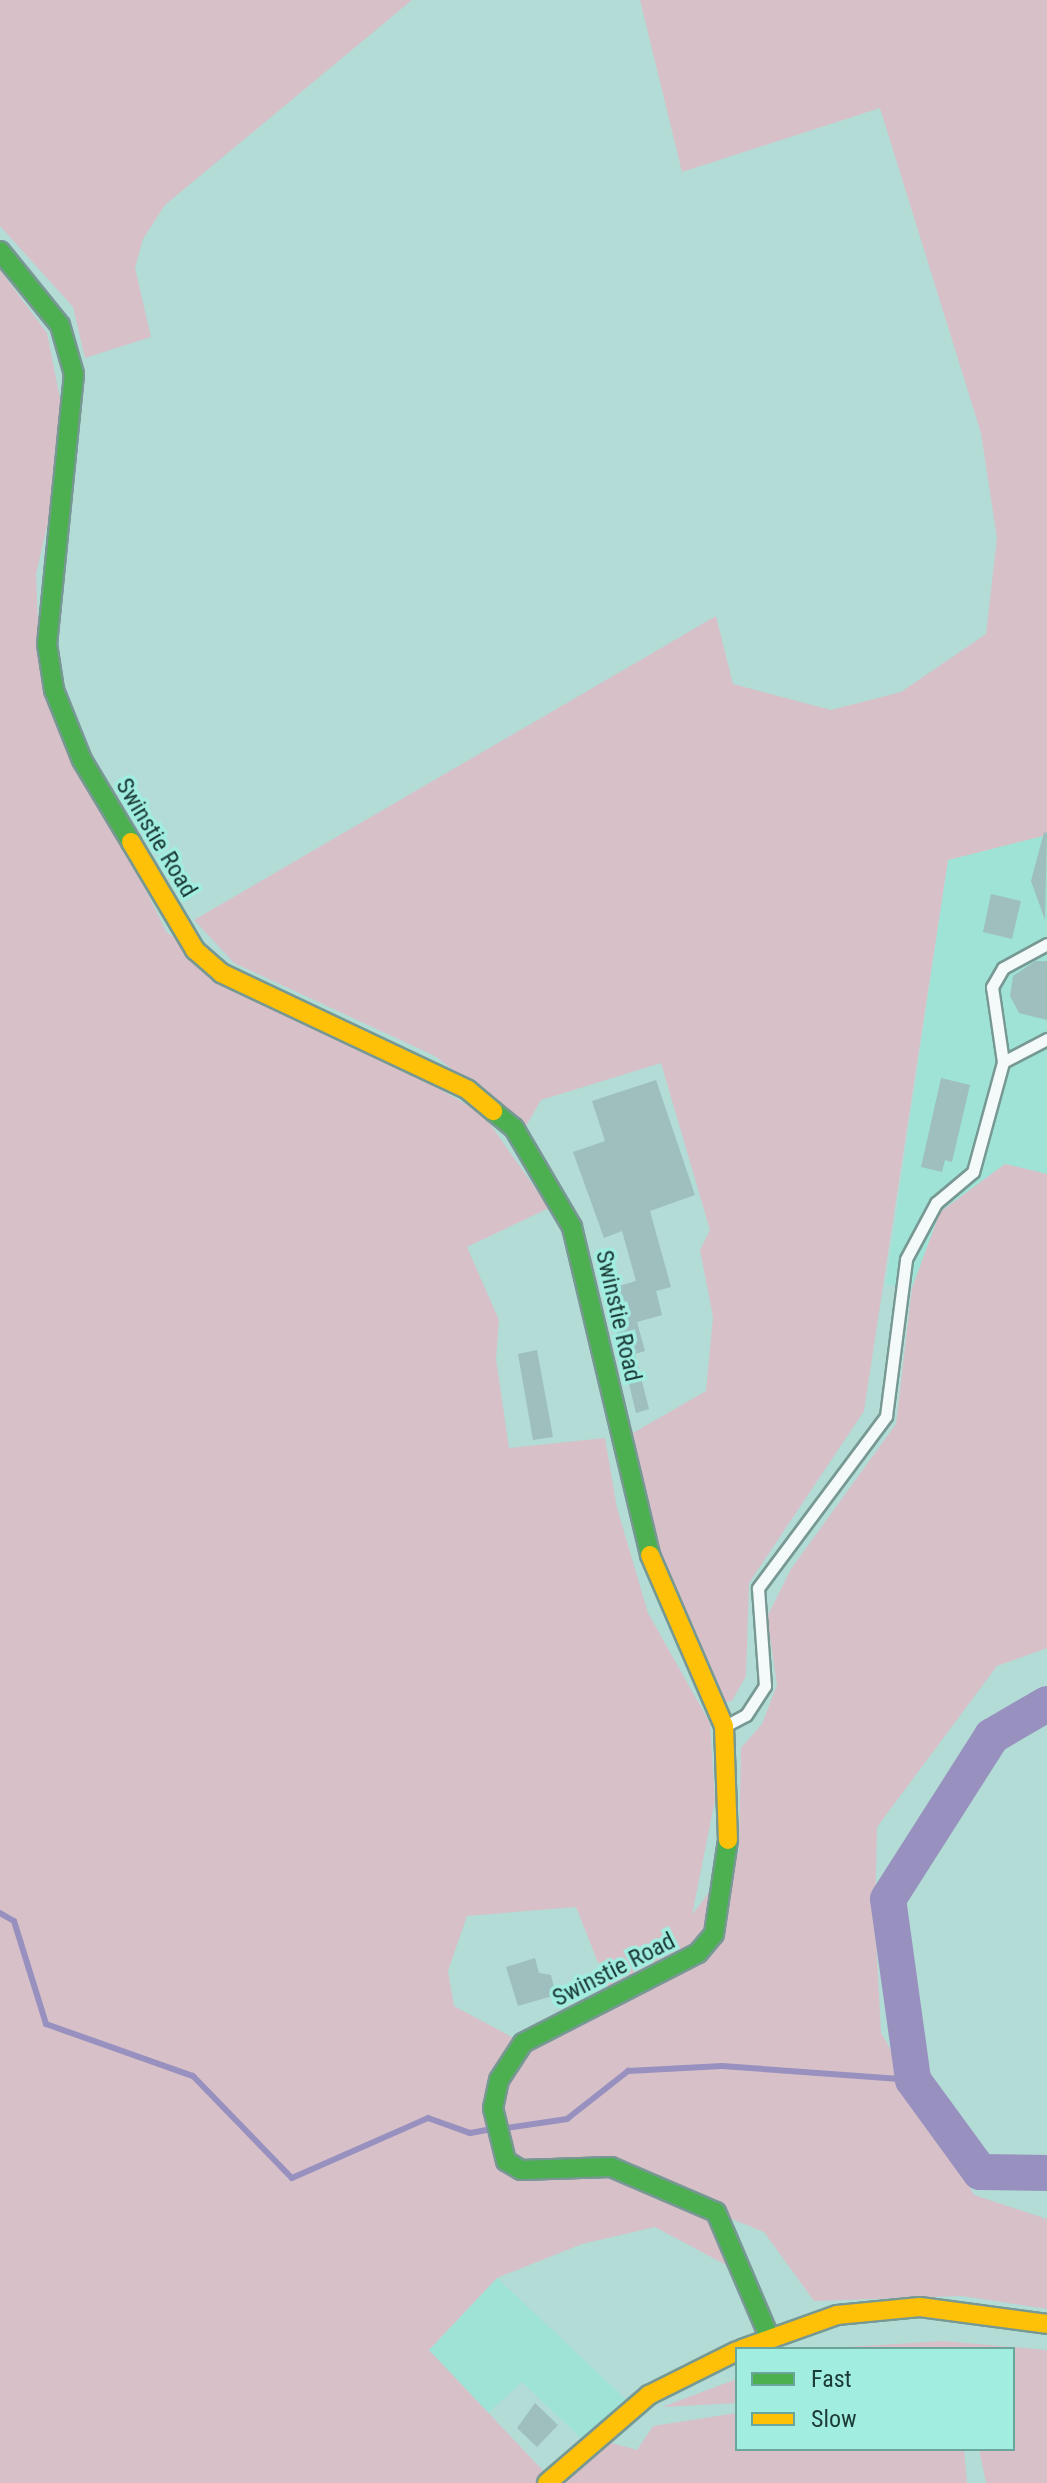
<!DOCTYPE html>
<html>
<head>
<meta charset="utf-8">
<style>
	body { margin:0 }
	#map { position:relative; width:1047px; height:2483px; overflow:hidden; background:#b2dcd5; font-family:"Roboto Condensed",sans-serif }
	div>[style] { position:absolute }
	.built>* { inset:0; background:#9fe3d7 }
	.green>* { inset:0; background:#d7c0c8 }
	.stream>* { height:6px; margin:-3px; padding:0 3px; transform-origin:3px; border-radius:3px; background:#9891bf }
	.river>* { height:36px; margin:-18px; padding:0 18px; transform-origin:18px; border-radius:18px; background:#9891bf }
	.building>* { inset:0; background:#9ebfbd }
	.roads { filter:drop-shadow(2px 0 #779893) drop-shadow(-2px 0 #779893) drop-shadow(0 2px #779893) drop-shadow(0 -2px #779893) }
	.lane>* { height:11px; margin:-5.5px; padding:0 5.5px; transform-origin:5.5px; border-radius:5.5px; background:#f3faf9 }
	.fast>* { height:18px; margin:-9px; padding:0 9px; transform-origin:9px; border-radius:9px; background:#4caf50 }
	.slow>* { height:18px; margin:-9px; padding:0 9px; transform-origin:9px; border-radius:9px; background:#ffc107 }
	span { translate:-50% -50%; white-space:nowrap; text-align:center; line-height:1.15; -webkit-text-stroke:7px #a1eee0; paint-order:stroke }
	.street-label { font-size:24px; color:#1b3b36 }
	.legend { position:absolute; left:735px; top:2347px; width:280px; height:104px; box-sizing:border-box; background:#a1eee0; border:2px solid #6ba69c; margin:0; padding:10px 14px; list-style:none; font-size:24px; color:#1b3b36 }
	.legend li { display:flex; align-items:center; gap:16px; height:40px }
	.legend b { width:40px; border:2px solid #6ba69c }
</style>
</head>
<body>
<div id="map">
	<div class="built">
		<i style="clip-path:polygon(1047px 835px,1047px 1174px,1005px 1164px,940px 1212px,912px 1288px,886px 1284px,948px 860px)"></i>
		<i style="clip-path:polygon(497px 2278px,634px 2407px,587px 2444px,522px 2382px,487px 2414px,428px 2350px)"></i>
	</div>
	<div class="green">
		<i style="clip-path:polygon(0 0,412px 0,165px 205px,143px 239px,135px 268px,151px 337px,85px 358px,73px 307px,0 226px)"></i>
		<i style="clip-path:polygon(640px 0,1047px 0,1047px 835px,948px 860px,864px 1411px,749px 1583px,746px 1676px,732px 1701px,721px 1703px,651px 1528px,633px 1433px,706px 1391px,713px 1317px,700px 1250px,710px 1230px,661px 1063px,541px 1100px,526px 1126px,435px 1056px,234px 963px,194px 920px,716px 616px,733px 684px,831px 710px,901px 692px,986px 634px,997px 538px,981px 433px,880px 108px,682px 172px)"></i>
		<i style="clip-path:polygon(evenodd,0 270px,47px 333px,61px 403px,52px 505px,36px 574px,40px 676px,167px 933px,483px 1114px,549px 1208px,467px 1247px,499px 1320px,496px 1359px,509px 1448px,605px 1438px,617px 1508px,648px 1613px,710px 1723px,715px 1800px,692px 1915px,739px 1852px,741px 1748px,762px 1724px,777px 1685px,767px 1617px,791px 1569px,896px 1424px,912px 1288px,940px 1212px,1005px 1164px,1047px 1174px,1047px 1648px,997px 1666px,877px 1827px,875px 1917px,881px 2033px,974px 2195px,1047px 2219px,1047px 2309px,962px 2296px,814px 2301px,764px 2232px,717px 2213px,728px 2266px,655px 2227px,582px 2244px,497px 2278px,429px 2350px,551px 2479px,593px 2438px,637px 2450px,653px 2426px,737px 2413px,737px 2449px,964px 2449px,967px 2483px,0 2483px,0 270px,576px 1907px,612px 1998px,523px 2043px,454px 2006px,448px 1971px,467px 1916px,576px 1907px)"></i>
		<i style="clip-path:polygon(943px 2341px,1047px 2350px,1047px 2483px,986px 2483px,979px 2449px,1013px 2449px,1013px 2349px,815px 2349px)"></i>
		<i style="clip-path:polygon(737px 2379px,737px 2403px,662px 2407px)"></i>
	</div>
	<div class="stream">
		<i style="left:0;top:1913px;width:16px;rotate:30deg"></i>
		<i style="left:14px;top:1921px;width:108px;rotate:72.7deg"></i>
		<i style="left:46px;top:2024px;width:156px;rotate:19.5deg"></i>
		<i style="left:193px;top:2076px;width:142px;rotate:45.9deg"></i>
		<i style="left:292px;top:2178px;width:149px;rotate:-23.8deg"></i>
		<i style="left:428px;top:2118px;width:45px;rotate:19.7deg"></i>
		<i style="left:470px;top:2133px;width:17px;rotate:-10deg"></i>
		<i style="left:506px;top:2128px;width:62px;rotate:-8.4deg"></i>
		<i style="left:567px;top:2119px;width:78px;rotate:-38.2deg"></i>
		<i style="left:628px;top:2071px;width:94px;rotate:-3deg"></i>
		<i style="left:722px;top:2066px;width:192px;rotate:4.2deg"></i>
	</div>
	<div class="river">
		<i style="left:1047px;top:1704px;width:64px;rotate:149.8deg"></i>
		<i style="left:992px;top:1736px;width:193px;rotate:122.5deg"></i>
		<i style="left:888px;top:1899px;width:183px;rotate:82.1deg"></i>
		<i style="left:913px;top:2080px;width:114px;rotate:53.9deg"></i>
		<i style="left:980px;top:2172px;width:67px;rotate:0.9deg"></i>
	</div>
	<div class="building">
		<i style="clip-path:polygon(1044px 832px,1047px 833px,1045px 920px,1031px 881px)"></i>
		<i style="clip-path:polygon(991px 894px,1021px 901px,1012px 939px,983px 932px)"></i>
		<i style="clip-path:polygon(1035px 961px,1047px 961px,1047px 1020px,1019px 1013px,1010px 996px,1013px 976px)"></i>
		<i style="clip-path:polygon(941px 1078px,970px 1085px,952px 1162px,945px 1160px,942px 1172px,921px 1167px)"></i>
		<i style="clip-path:polygon(656px 1080px,695px 1195px,650px 1211px,671px 1287px,656px 1291px,662px 1315px,637px 1322px,645px 1351px,635px 1354px,649px 1409px,636px 1413px,606px 1290px,636px 1281px,622px 1231px,604px 1238px,573px 1152px,605px 1141px,592px 1101px)"></i>
		<i style="clip-path:polygon(537px 1350px,553px 1437px,533px 1440px,518px 1354px)"></i>
		<i style="clip-path:polygon(535px 1958px,539px 1973px,551px 1975px,556px 1995px,518px 2006px,506px 1967px)"></i>
		<i style="clip-path:polygon(535px 2403px,558px 2425px,537px 2447px,517px 2428px)"></i>
	</div>
	<div class="roads">
		<div class="lane">
			<i style="left:1003px;top:1062px;width:76px;rotate:-98.3deg"></i>
			<i style="left:992px;top:987px;width:22px;rotate:-60deg"></i>
			<i style="left:1003px;top:968px;width:50px;rotate:-28.6deg"></i>
			<i style="left:727px;top:1725px;width:21px;rotate:-28deg"></i>
			<i style="left:746px;top:1715px;width:35px;rotate:-57deg"></i>
			<i style="left:765px;top:1686px;width:98px;rotate:-94.1deg"></i>
			<i style="left:758px;top:1588px;width:214px;rotate:-53.3deg"></i>
			<i style="left:886px;top:1416px;width:158px;rotate:-82.7deg"></i>
			<i style="left:906px;top:1259px;width:64px;rotate:-61.8deg"></i>
			<i style="left:936px;top:1203px;width:48px;rotate:-40deg"></i>
			<i style="left:973px;top:1172px;width:114px;rotate:-74.7deg"></i>
			<i style="left:1003px;top:1062px;width:50px;rotate:-27.6deg"></i>
		</div>
		<div class="fast">
			<i style="left:0;top:251px;width:95px;rotate:51deg"></i>
			<i style="left:60px;top:325px;width:51px;rotate:74.1deg"></i>
			<i style="left:74px;top:374px;width:271px;rotate:95.7deg"></i>
			<i style="left:47px;top:644px;width:47px;rotate:81.3deg"></i>
			<i style="left:54px;top:690px;width:75px;rotate:68.2deg"></i>
			<i style="left:82px;top:760px;width:96px;rotate:59.1deg"></i>
			<i style="left:493px;top:1111px;width:27px;rotate:39deg"></i>
			<i style="left:514px;top:1128px;width:115px;rotate:59.6deg"></i>
			<i style="left:572px;top:1227px;width:337px;rotate:76.6deg"></i>
			<i style="left:728px;top:1840px;width:95px;rotate:98.5deg"></i>
			<i style="left:714px;top:1934px;width:25px;rotate:130deg"></i>
			<i style="left:698px;top:1953px;width:197px;rotate:152.8deg"></i>
			<i style="left:523px;top:2043px;width:44px;rotate:123deg"></i>
			<i style="left:499px;top:2080px;width:29px;rotate:102deg"></i>
			<i style="left:493px;top:2108px;width:55px;rotate:76.2deg"></i>
			<i style="left:506px;top:2161px;width:17px;rotate:31deg"></i>
			<i style="left:521px;top:2170px;width:90px;rotate:-1.9deg"></i>
			<i style="left:611px;top:2167px;width:114px;rotate:23.2deg"></i>
			<i style="left:716px;top:2212px;width:135px;rotate:66.9deg"></i>
		</div>
		<div class="slow">
			<i style="left:131px;top:842px;width:126px;rotate:59.3deg"></i>
			<i style="left:195px;top:950px;width:35px;rotate:41deg"></i>
			<i style="left:221px;top:973px;width:273px;rotate:25.3deg"></i>
			<i style="left:468px;top:1090px;width:33px;rotate:40deg"></i>
			<i style="left:650px;top:1555px;width:186px;rotate:66.6deg"></i>
			<i style="left:724px;top:1726px;width:114px;rotate:88deg"></i>
			<i style="left:742px;top:2349px;width:101px;rotate:-19.7deg"></i>
			<i style="left:837px;top:2315px;width:83px;rotate:-5.5deg"></i>
			<i style="left:920px;top:2307px;width:128px;rotate:7.6deg"></i>
			<i style="left:547px;top:2483px;width:135px;rotate:-40.8deg"></i>
			<i style="left:649px;top:2395px;width:98px;rotate:-26.6deg"></i>
		</div>
	</div>
	<div class="street-label">
		<span style="left:156px;top:838px;rotate:59deg">Swinstie Road</span>
		<span style="left:618px;top:1316px;rotate:77deg">Swinstie Road</span>
		<span style="left:614px;top:1970px;rotate:-27deg">Swinstie Road</span>
	</div>
	<ul class="legend">
	<li><b style="height:10px;background:#4caf50"></b>Fast</li>
	<li><b style="height:10px;background:#ffc107"></b>Slow</li>
	</ul>
</div>
</body>
</html>
